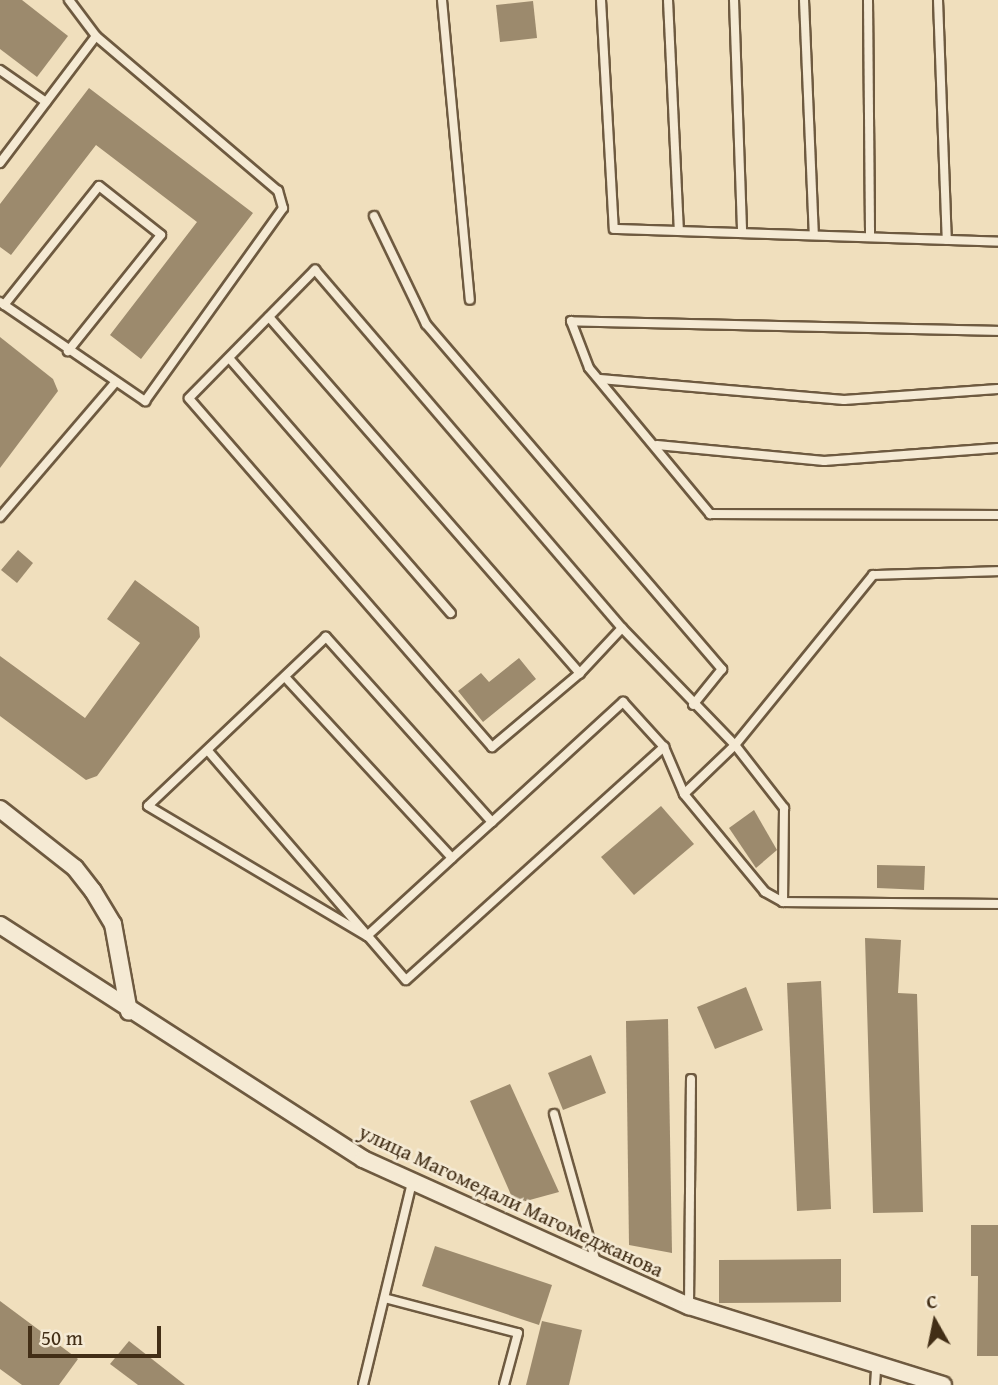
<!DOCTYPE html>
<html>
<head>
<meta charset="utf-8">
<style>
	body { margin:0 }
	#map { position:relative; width:998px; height:1385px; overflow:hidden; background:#f0dfbd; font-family:"Gentium Book Plus",serif }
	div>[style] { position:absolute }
	.building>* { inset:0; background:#9c8a6d }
	.roads { filter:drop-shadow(2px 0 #6e5a40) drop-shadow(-2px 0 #6e5a40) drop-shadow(0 2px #6e5a40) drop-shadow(0 -2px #6e5a40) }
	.lane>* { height:8px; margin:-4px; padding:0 4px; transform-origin:4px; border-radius:4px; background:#f5ead4 }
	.street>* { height:16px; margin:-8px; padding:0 8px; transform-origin:8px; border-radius:8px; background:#f5ead4 }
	span { translate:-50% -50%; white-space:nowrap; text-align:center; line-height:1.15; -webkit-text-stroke:5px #f5ead4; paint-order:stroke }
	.street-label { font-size:21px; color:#422e16 }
	.north { position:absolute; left:900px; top:1287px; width:70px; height:70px; -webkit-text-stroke:5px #f5ead4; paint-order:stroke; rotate:351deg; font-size:19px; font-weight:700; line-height:28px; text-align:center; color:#422e16 }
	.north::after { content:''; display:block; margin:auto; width:24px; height:32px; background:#422e16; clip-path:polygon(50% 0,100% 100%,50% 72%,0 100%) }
	.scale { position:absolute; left:28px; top:1326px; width:133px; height:32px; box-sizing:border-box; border:4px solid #422e16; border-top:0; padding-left:9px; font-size:21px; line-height:24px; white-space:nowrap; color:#422e16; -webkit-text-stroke:5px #f5ead4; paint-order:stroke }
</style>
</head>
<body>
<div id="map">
	<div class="building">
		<i style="clip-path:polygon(0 0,22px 0,68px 36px,37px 77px,0 49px)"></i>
		<i style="clip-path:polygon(533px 1px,537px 38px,500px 42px,496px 5px)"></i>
		<i style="clip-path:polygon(89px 88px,253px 213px,141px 359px,110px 335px,197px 222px,96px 145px,11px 255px,0 247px,0 204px)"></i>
		<i style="clip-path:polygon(0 337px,53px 379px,58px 391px,0 468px)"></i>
		<i style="clip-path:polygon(18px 550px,33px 563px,17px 583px,1px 570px)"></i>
		<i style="clip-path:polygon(135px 580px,199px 627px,200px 637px,97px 776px,86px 780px,0 716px,0 656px,85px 718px,140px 643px,107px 619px)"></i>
		<i style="clip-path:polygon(519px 658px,536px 679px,483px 722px,458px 691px,481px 673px,489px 682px)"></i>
		<i style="clip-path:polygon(661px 806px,694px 844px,634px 895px,601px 857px)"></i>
		<i style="clip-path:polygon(754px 810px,777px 850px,756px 868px,729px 828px)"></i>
		<i style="clip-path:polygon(877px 865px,925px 866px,924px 890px,877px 888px)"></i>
		<i style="clip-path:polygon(865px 938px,901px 940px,898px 993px,917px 994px,923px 1212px,873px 1213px)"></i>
		<i style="clip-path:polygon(821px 981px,831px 1209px,797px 1211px,787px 983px)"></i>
		<i style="clip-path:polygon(746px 987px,763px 1030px,715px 1049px,697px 1007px)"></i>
		<i style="clip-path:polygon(668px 1019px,672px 1253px,629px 1245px,626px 1021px)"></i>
		<i style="clip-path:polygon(591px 1055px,606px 1093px,563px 1110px,548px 1073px)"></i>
		<i style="clip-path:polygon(510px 1084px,559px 1192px,515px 1204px,470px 1101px)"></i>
		<i style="clip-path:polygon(971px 1225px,998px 1225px,998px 1356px,977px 1356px,978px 1276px,971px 1276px)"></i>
		<i style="clip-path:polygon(435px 1246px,552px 1285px,539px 1325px,422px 1286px)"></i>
		<i style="clip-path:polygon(841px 1259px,841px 1302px,719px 1303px,719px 1260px)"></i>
		<i style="clip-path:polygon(0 1301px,78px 1359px,59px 1385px,22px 1385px,0 1369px)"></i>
		<i style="clip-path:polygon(542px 1321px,582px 1330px,569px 1385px,526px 1385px)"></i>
		<i style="clip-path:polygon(129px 1341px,185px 1385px,138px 1385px,110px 1364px)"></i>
	</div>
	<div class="roads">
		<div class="lane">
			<i style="left:442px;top:0;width:301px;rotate:84.7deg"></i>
			<i style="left:601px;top:0;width:229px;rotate:86.8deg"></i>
			<i style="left:614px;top:229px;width:384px;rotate:1.9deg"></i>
			<i style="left:668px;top:0;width:231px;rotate:87.3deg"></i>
			<i style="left:734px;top:0;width:233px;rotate:88deg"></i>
			<i style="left:804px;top:0;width:235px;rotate:87.6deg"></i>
			<i style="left:868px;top:0;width:237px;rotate:89.5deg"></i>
			<i style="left:938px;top:0;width:240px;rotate:87.9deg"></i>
			<i style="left:0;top:70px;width:56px;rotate:34.8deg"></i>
			<i style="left:0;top:163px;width:159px;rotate:-52.9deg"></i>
			<i style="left:374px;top:216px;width:120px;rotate:64.3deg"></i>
			<i style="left:426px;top:324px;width:455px;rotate:49.4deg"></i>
			<i style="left:722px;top:669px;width:46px;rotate:128.9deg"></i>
			<i style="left:0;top:302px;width:176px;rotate:34.3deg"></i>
			<i style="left:145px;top:401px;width:237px;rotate:-54.4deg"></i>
			<i style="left:283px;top:208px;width:18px;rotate:-106deg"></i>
			<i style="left:278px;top:191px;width:239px;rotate:-139.6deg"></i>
			<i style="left:96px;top:36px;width:45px;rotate:-126.9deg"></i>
			<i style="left:4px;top:305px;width:152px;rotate:-51.4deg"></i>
			<i style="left:99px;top:186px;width:79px;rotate:38.3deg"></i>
			<i style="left:161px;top:235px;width:149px;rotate:128.7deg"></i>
			<i style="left:269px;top:317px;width:473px;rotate:48.9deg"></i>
			<i style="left:998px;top:331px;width:427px;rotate:-178.7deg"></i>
			<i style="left:571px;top:321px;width:50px;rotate:69deg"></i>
			<i style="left:589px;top:368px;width:190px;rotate:50.3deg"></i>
			<i style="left:710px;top:514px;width:288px;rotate:0.2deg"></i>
			<i style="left:229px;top:358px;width:338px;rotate:49deg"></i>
			<i style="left:600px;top:379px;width:245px;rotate:4.9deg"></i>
			<i style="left:844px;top:400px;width:154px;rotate:-4.1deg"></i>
			<i style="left:657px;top:445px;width:168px;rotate:5.5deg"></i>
			<i style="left:824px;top:461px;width:174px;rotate:-4.3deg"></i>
			<i style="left:0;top:517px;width:175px;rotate:-49.4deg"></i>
			<i style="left:622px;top:628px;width:62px;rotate:133deg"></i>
			<i style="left:580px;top:673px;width:115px;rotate:139.9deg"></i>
			<i style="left:492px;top:747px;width:462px;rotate:-131deg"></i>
			<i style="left:189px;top:398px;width:180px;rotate:-45.5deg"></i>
			<i style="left:315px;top:270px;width:472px;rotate:49.4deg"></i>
			<i style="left:622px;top:628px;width:163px;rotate:46deg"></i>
			<i style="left:735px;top:745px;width:219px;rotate:-50.9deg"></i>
			<i style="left:873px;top:575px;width:125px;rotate:-1.8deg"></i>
			<i style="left:285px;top:677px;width:246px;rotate:47.3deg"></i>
			<i style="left:209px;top:752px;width:301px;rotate:49.2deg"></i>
			<i style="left:406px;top:980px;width:348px;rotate:-42.1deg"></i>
			<i style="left:492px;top:822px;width:249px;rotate:-131.9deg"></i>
			<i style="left:326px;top:637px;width:245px;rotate:136.5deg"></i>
			<i style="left:148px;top:806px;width:255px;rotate:30.7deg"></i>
			<i style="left:367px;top:936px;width:115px;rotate:-42.5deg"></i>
			<i style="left:452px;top:858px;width:54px;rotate:-42deg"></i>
			<i style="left:492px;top:822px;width:178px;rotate:-42.5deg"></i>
			<i style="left:623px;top:702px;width:61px;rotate:47.7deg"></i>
			<i style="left:664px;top:747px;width:51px;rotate:66.9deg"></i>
			<i style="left:783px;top:902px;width:21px;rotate:-151deg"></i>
			<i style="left:765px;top:892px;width:127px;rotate:-129.6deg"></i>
			<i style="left:684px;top:794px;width:71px;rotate:-43.9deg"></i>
			<i style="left:735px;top:745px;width:80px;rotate:52.1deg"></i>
			<i style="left:784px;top:808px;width:94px;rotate:90.6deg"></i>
			<i style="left:783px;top:902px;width:215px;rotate:0.5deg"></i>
			<i style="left:554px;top:1114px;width:154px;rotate:74.2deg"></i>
			<i style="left:388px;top:1299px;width:134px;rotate:14.7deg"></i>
			<i style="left:518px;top:1333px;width:54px;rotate:105.1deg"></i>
			<i style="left:689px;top:1306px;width:227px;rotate:-89.5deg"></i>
			<i style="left:363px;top:1385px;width:208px;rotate:-76.4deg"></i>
			<i style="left:875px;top:1385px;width:16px;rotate:-86deg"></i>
		</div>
		<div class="street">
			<i style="left:0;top:809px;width:95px;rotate:38.2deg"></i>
			<i style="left:75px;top:868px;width:29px;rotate:52deg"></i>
			<i style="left:93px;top:891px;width:39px;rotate:59deg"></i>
			<i style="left:113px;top:924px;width:89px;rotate:79.7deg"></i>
			<i style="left:0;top:925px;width:432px;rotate:32.8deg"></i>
			<i style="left:363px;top:1159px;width:358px;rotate:24.3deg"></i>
			<i style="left:689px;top:1306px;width:266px;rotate:17.3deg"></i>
		</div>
	</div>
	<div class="street-label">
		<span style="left:511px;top:1201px;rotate:25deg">улица Магомедали Магомеджановa</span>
	</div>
	<div class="north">С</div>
	<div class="scale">50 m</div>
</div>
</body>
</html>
